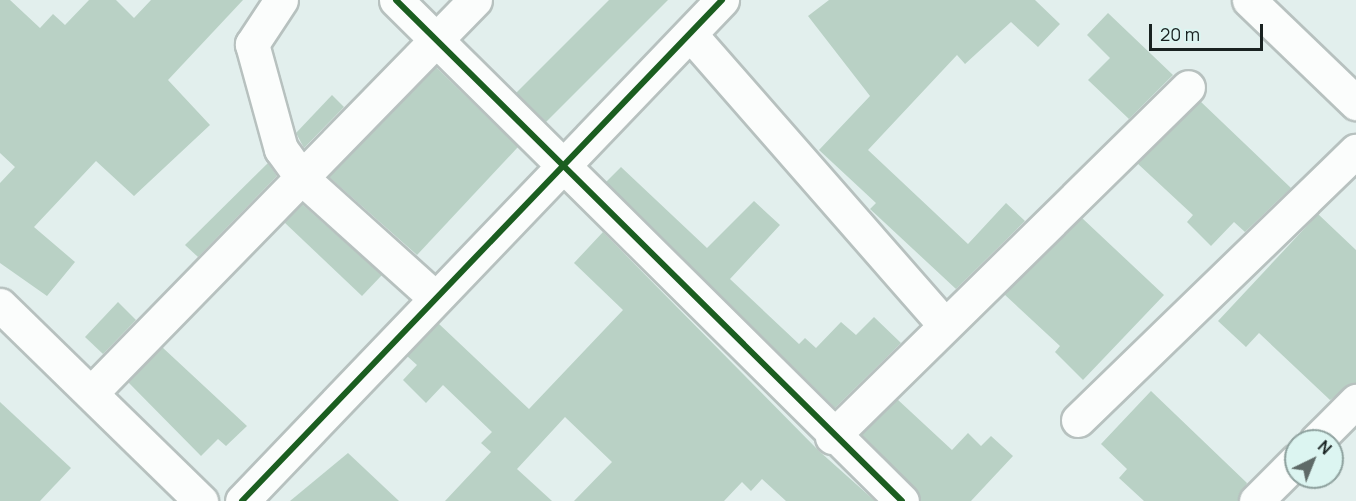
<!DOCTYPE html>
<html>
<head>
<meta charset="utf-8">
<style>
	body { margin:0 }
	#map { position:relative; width:1356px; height:501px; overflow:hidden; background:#e2efed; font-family:Manrope,sans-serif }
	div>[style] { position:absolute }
	.building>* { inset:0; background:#b9d1c5 }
	.roads { filter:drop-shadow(2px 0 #b7c1bf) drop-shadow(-2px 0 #b7c1bf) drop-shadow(0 2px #b7c1bf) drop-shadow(0 -2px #b7c1bf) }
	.minor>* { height:33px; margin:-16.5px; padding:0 16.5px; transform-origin:16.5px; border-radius:16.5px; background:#fbfdfc }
	.cycleway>* { height:6px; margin:-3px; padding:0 3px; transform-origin:3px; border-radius:3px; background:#1b5e20 }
	span { translate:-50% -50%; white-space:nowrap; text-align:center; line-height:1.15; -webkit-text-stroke:6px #dcf5f1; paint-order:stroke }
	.north { position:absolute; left:1284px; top:429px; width:60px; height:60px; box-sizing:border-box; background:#dcf5f1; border:2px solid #8ea19e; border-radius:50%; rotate:43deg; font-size:16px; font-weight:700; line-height:24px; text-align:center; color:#192221 }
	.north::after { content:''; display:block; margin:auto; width:21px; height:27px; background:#5f6a68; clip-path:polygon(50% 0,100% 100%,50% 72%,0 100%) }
	.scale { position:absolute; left:1149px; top:24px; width:114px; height:27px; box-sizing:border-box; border:3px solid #192221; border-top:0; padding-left:8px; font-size:18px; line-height:21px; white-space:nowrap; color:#192221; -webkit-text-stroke:4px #dcf5f1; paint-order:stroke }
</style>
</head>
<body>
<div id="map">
	<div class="building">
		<i style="clip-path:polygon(0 0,10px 0,40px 28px,53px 14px,65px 25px,89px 0,116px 0,134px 18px,151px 0,243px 0,168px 80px,210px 125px,134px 196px,96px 161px,34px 227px,75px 262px,47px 296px,0 263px,0 183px,15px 167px,0 153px)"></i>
		<i style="clip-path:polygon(609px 0,668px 0,546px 122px,516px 93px)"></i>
		<i style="clip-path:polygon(829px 0,1035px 0,1060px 24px,1038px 47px,1011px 22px,965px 64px,957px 55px,868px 150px,968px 244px,1006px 203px,1025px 221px,956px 289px,870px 209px,876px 203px,819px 150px,870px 96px,808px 16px)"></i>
		<i style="clip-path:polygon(1108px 13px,1173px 75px,1129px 119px,1088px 80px,1110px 58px,1087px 35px)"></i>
		<i style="clip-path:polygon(436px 67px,518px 147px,417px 255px,329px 177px)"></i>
		<i style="clip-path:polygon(332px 95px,344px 107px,304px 148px,296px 133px)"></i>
		<i style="clip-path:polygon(1200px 101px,1291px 188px,1245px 232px,1234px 222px,1211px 246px,1187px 222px,1193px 215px,1137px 163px)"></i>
		<i style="clip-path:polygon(268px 163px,277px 176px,198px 257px,185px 245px)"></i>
		<i style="clip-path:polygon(621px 167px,707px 248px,754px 201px,780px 225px,730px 279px,799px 344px,805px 338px,816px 348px,841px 322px,856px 335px,874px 317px,901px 343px,835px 408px,606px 182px)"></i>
		<i style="clip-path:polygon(302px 204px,382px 275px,362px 296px,284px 222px)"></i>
		<i style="clip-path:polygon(1318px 214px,1356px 250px,1356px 383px,1330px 400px,1259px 333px,1246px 347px,1218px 321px)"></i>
		<i style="clip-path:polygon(1082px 218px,1164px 295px,1083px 380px,1055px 352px,1060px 346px,1004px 294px)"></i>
		<i style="clip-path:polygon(603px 232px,819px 451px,875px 501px,786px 501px,762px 479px,751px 491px,742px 482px,724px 501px,574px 501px,612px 462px,565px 417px,517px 469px,552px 501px,445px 501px,491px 452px,481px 443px,492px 432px,443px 385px,426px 403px,403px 380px,417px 365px,407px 356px,438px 323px,529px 409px,623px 310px,574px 263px)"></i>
		<i style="clip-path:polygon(118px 302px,136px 320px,103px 354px,85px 337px)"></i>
		<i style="clip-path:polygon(162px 347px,247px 426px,226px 446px,218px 439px,201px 456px,128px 382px)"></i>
		<i style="clip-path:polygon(1151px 391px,1247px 483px,1238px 501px,1144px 501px,1119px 478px,1127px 469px,1101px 444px)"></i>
		<i style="clip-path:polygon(897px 399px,952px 450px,968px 433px,981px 446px,991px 436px,1013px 456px,971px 501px,920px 501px,915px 488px,861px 434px)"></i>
		<i style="clip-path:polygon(0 402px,71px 468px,40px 501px,0 501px)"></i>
		<i style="clip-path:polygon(348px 453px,399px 501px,290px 501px)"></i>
	</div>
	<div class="roads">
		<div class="minor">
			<i style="left:281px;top:0;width:53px;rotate:123.4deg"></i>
			<i style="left:252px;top:44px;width:109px;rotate:74.6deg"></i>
			<i style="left:281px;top:149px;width:37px;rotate:54deg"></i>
			<i style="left:303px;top:179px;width:176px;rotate:42deg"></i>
			<i style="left:396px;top:0;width:712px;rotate:44.72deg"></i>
			<i style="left:1249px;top:0;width:149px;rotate:43.9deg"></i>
			<i style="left:690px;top:34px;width:387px;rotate:48.8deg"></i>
			<i style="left:0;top:305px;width:281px;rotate:44.3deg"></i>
			<i style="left:92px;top:392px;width:548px;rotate:-45.67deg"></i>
			<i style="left:1078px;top:420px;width:387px;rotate:-44.1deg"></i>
			<i style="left:832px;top:437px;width:499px;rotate:-44.5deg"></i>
			<i style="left:1316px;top:441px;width:57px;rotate:-45deg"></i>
			<i style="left:242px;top:501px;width:694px;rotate:-46.23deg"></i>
			<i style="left:1256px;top:501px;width:57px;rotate:-45deg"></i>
		</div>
	</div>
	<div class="cycleway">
		<i style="left:396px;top:0;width:712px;rotate:44.72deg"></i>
		<i style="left:242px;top:501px;width:694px;rotate:-46.23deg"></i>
	</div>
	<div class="north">N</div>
	<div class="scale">20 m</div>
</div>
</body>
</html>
